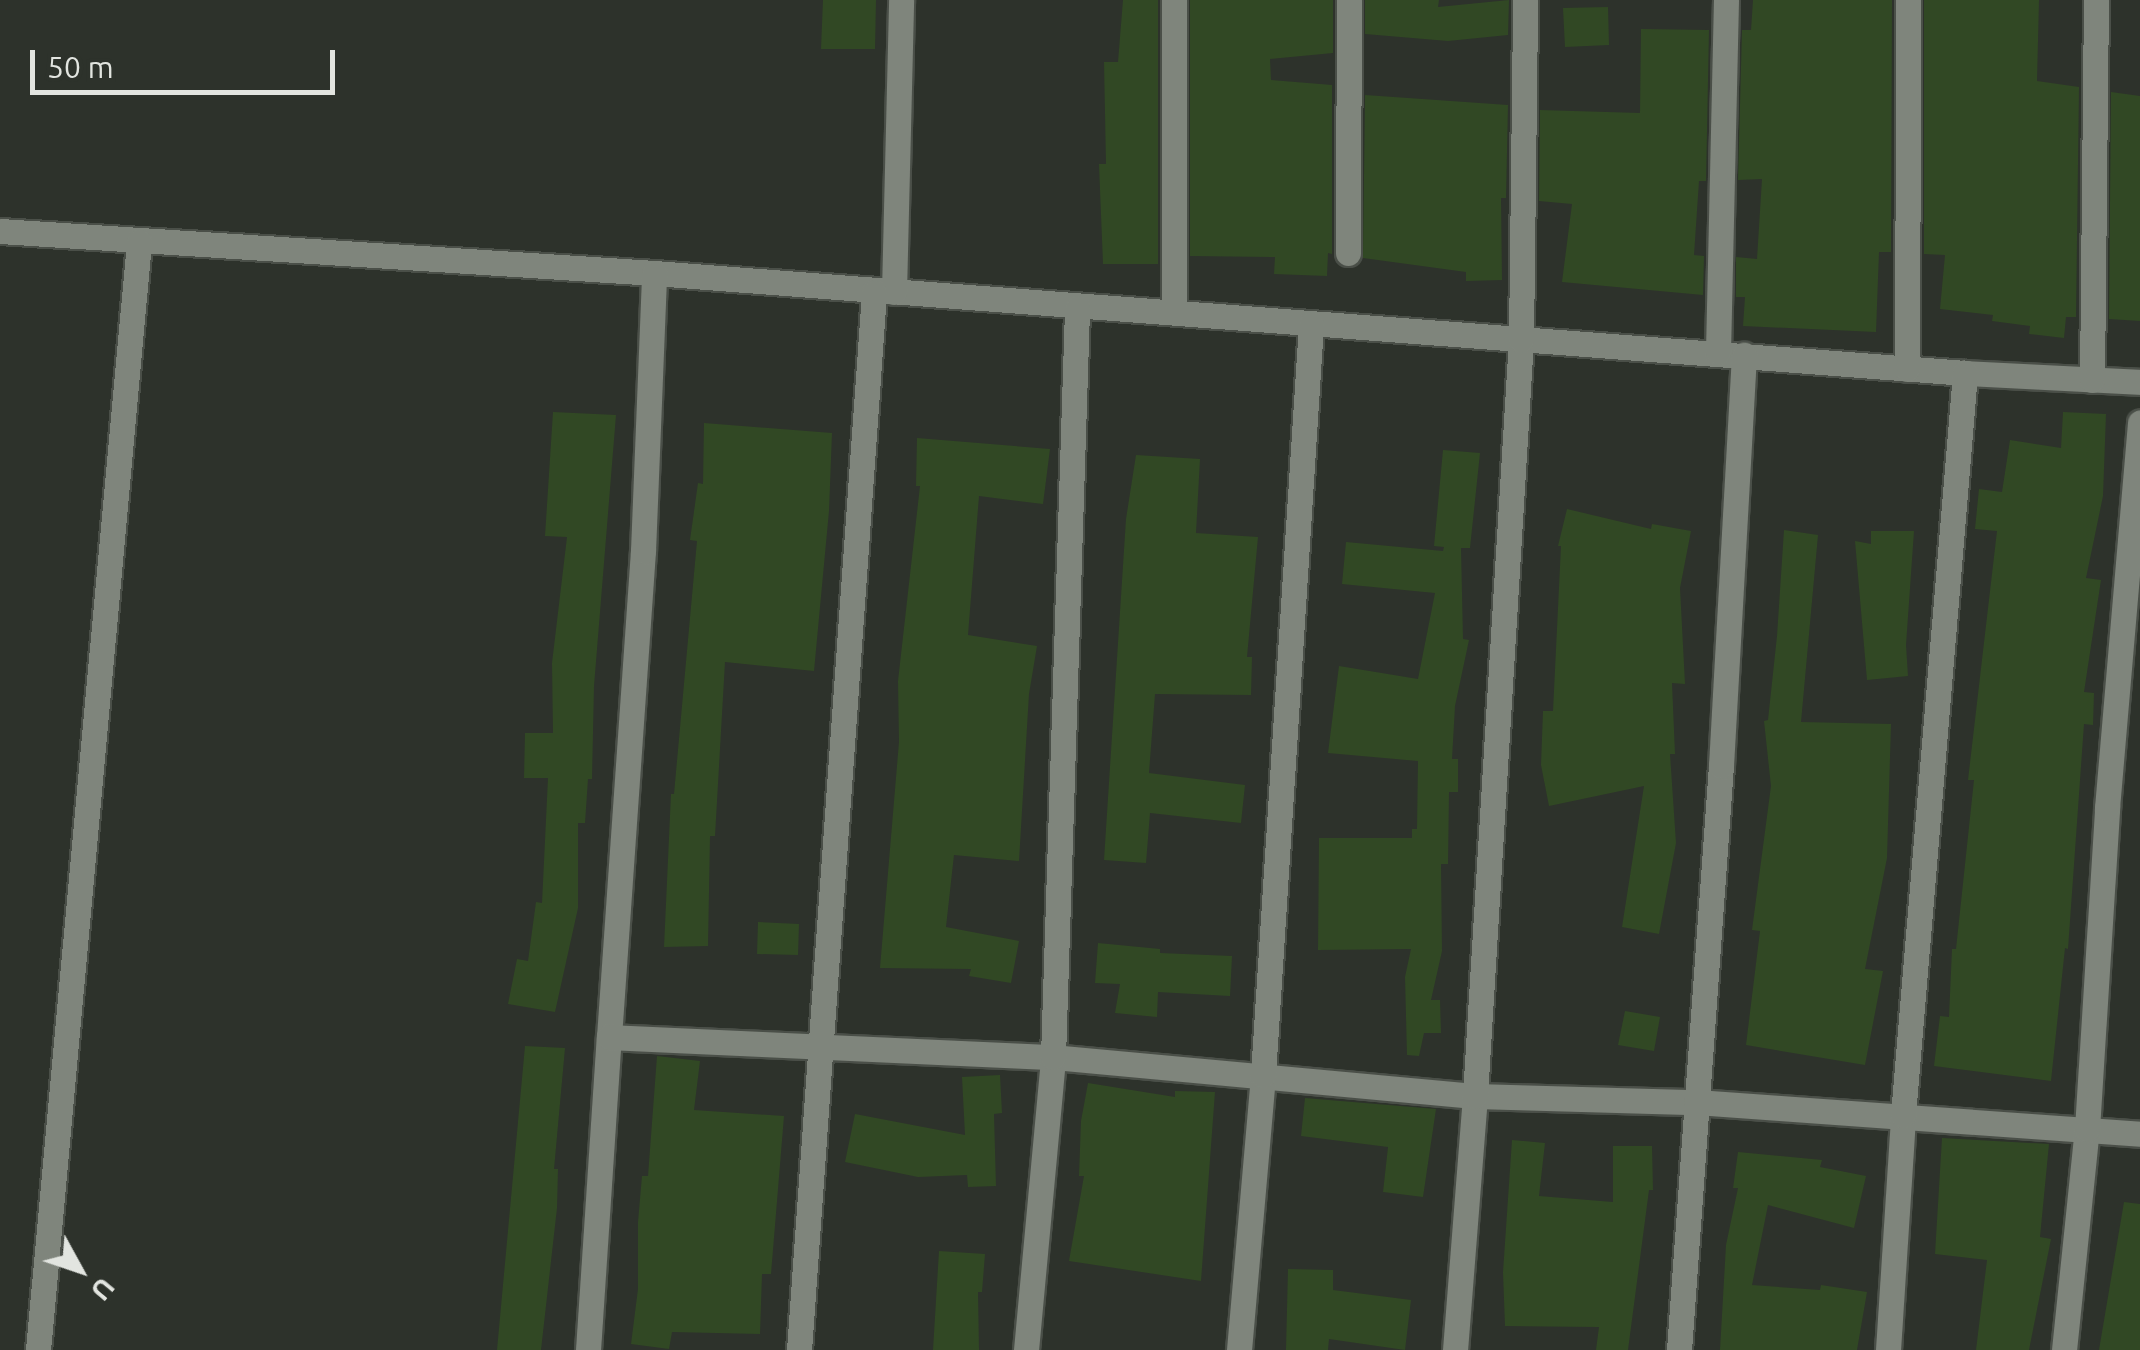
<!DOCTYPE html>
<html>
<head>
<meta charset="utf-8">
<style>
	body { margin:0 }
	#map { position:relative; width:2140px; height:1350px; overflow:hidden; background:#2d322b; font-family:Ubuntu,sans-serif }
	div>[style] { position:absolute }
	.building>* { inset:0; background:#314824 }
	.roads { filter:drop-shadow(2px 0 #4a4f48) drop-shadow(-2px 0 #4a4f48) drop-shadow(0 2px #4a4f48) drop-shadow(0 -2px #4a4f48) }
	.street>* { height:25px; margin:-12.5px; padding:0 12.5px; transform-origin:12.5px; border-radius:12.5px; background:#7f857c }
	span { translate:-50% -50%; white-space:nowrap; text-align:center; line-height:1.15; -webkit-text-stroke:10px #2d322b; paint-order:stroke }
	.north { position:absolute; left:30px; top:1220px; width:100px; height:100px; -webkit-text-stroke:8px #2d322b; paint-order:stroke; rotate:130deg; font-size:28px; font-weight:700; line-height:40px; text-align:center; color:#e2e5e0 }
	.north::after { content:''; display:block; margin:auto; width:35px; height:45px; background:#e2e5e0; clip-path:polygon(50% 0,100% 100%,50% 72%,0 100%) }
	.scale { position:absolute; left:30px; top:50px; width:305px; height:45px; box-sizing:border-box; border:5px solid #e2e5e0; border-top:0; padding-left:12px; font-size:30px; line-height:35px; white-space:nowrap; color:#e2e5e0; -webkit-text-stroke:8px #2d322b; paint-order:stroke }
</style>
</head>
<body>
<div id="map">
	<div class="building">
		<i style="clip-path:polygon(823px 0,876px 0,875px 49px,821px 49px)"></i>
		<i style="clip-path:polygon(1123px 0,1158px 0,1158px 264px,1103px 264px,1099px 164px,1106px 164px,1104px 62px,1118px 62px)"></i>
		<i style="clip-path:polygon(1190px 0,1333px 0,1333px 53px,1270px 59px,1271px 80px,1332px 85px,1332px 254px,1328px 253px,1327px 276px,1274px 274px,1275px 257px,1190px 256px)"></i>
		<i style="clip-path:polygon(1365px 0,1439px 0,1438px 7px,1509px 0,1508px 35px,1448px 41px,1365px 34px)"></i>
		<i style="clip-path:polygon(1753px 0,1892px 0,1891px 252px,1879px 252px,1876px 332px,1743px 326px,1745px 297px,1736px 297px,1736px 257px,1757px 259px,1762px 179px,1738px 180px,1742px 30px,1751px 30px)"></i>
		<i style="clip-path:polygon(1924px 0,2039px 0,2037px 81px,2079px 87px,2076px 317px,2066px 317px,2064px 338px,2029px 334px,2030px 326px,1992px 321px,1993px 315px,1940px 309px,1945px 255px,1924px 254px)"></i>
		<i style="clip-path:polygon(1608px 7px,1609px 45px,1565px 47px,1563px 8px)"></i>
		<i style="clip-path:polygon(1641px 29px,1709px 30px,1706px 181px,1699px 181px,1694px 255px,1704px 256px,1703px 295px,1562px 282px,1572px 204px,1539px 201px,1540px 110px,1640px 113px)"></i>
		<i style="clip-path:polygon(2111px 92px,2140px 96px,2140px 321px,2109px 319px)"></i>
		<i style="clip-path:polygon(1365px 95px,1508px 105px,1506px 198px,1501px 198px,1502px 280px,1466px 281px,1466px 272px,1363px 258px)"></i>
		<i style="clip-path:polygon(553px 412px,616px 415px,594px 686px,592px 779px,588px 779px,585px 823px,578px 823px,578px 908px,555px 1012px,508px 1004px,517px 959px,528px 961px,536px 902px,542px 903px,548px 778px,524px 778px,525px 733px,553px 733px,552px 663px,567px 537px,545px 536px)"></i>
		<i style="clip-path:polygon(2063px 412px,2106px 414px,2103px 496px,2086px 578px,2101px 580px,2084px 692px,2094px 693px,2093px 725px,2084px 724px,2068px 949px,2065px 948px,2051px 1081px,1934px 1066px,1940px 1016px,1949px 1017px,1952px 949px,1956px 949px,1974px 780px,1968px 780px,1997px 531px,1975px 529px,1979px 489px,2002px 492px,2010px 440px,2061px 448px)"></i>
		<i style="clip-path:polygon(704px 423px,832px 433px,829px 511px,814px 671px,725px 662px,715px 836px,710px 836px,708px 946px,664px 947px,671px 794px,674px 794px,697px 541px,690px 540px,698px 483px,703px 484px)"></i>
		<i style="clip-path:polygon(917px 438px,1050px 449px,1043px 504px,979px 496px,968px 635px,1037px 646px,1029px 694px,1019px 861px,954px 855px,946px 927px,1019px 941px,1011px 983px,969px 976px,971px 969px,880px 968px,899px 742px,898px 681px,920px 486px,916px 486px)"></i>
		<i style="clip-path:polygon(1443px 450px,1480px 453px,1470px 548px,1461px 548px,1463px 639px,1469px 640px,1455px 706px,1452px 759px,1458px 759px,1458px 792px,1449px 792px,1448px 864px,1441px 864px,1442px 951px,1431px 1000px,1440px 1000px,1441px 1033px,1424px 1033px,1419px 1056px,1407px 1055px,1405px 977px,1411px 949px,1318px 950px,1319px 838px,1412px 838px,1412px 829px,1417px 829px,1418px 761px,1328px 753px,1339px 666px,1418px 679px,1435px 593px,1342px 584px,1346px 542px,1443px 551px,1444px 547px,1434px 546px)"></i>
		<i style="clip-path:polygon(1136px 455px,1200px 459px,1196px 533px,1258px 537px,1247px 657px,1252px 657px,1251px 695px,1155px 694px,1149px 773px,1245px 785px,1241px 823px,1150px 813px,1146px 863px,1104px 860px,1126px 519px)"></i>
		<i style="clip-path:polygon(1567px 509px,1651px 529px,1652px 524px,1691px 531px,1680px 588px,1685px 684px,1672px 683px,1675px 754px,1670px 754px,1676px 843px,1659px 934px,1622px 927px,1644px 786px,1549px 806px,1541px 765px,1543px 711px,1553px 711px,1561px 546px,1558px 546px)"></i>
		<i style="clip-path:polygon(1784px 530px,1818px 535px,1801px 722px,1891px 724px,1887px 858px,1865px 969px,1883px 971px,1865px 1065px,1746px 1045px,1760px 931px,1752px 930px,1771px 786px,1764px 721px,1768px 720px,1777px 636px)"></i>
		<i style="clip-path:polygon(1871px 531px,1914px 531px,1906px 645px,1908px 676px,1867px 680px,1855px 541px,1871px 544px)"></i>
		<i style="clip-path:polygon(758px 922px,799px 924px,798px 955px,757px 954px)"></i>
		<i style="clip-path:polygon(1098px 943px,1160px 949px,1160px 953px,1232px 956px,1230px 996px,1158px 992px,1157px 1017px,1115px 1013px,1120px 984px,1095px 983px)"></i>
		<i style="clip-path:polygon(1625px 1011px,1660px 1017px,1654px 1051px,1618px 1045px)"></i>
		<i style="clip-path:polygon(525px 1046px,565px 1048px,554px 1169px,558px 1169px,557px 1208px,541px 1350px,497px 1350px)"></i>
		<i style="clip-path:polygon(657px 1056px,700px 1061px,694px 1110px,784px 1116px,771px 1274px,762px 1274px,760px 1334px,672px 1332px,669px 1349px,631px 1344px,638px 1289px,638px 1222px,642px 1176px,648px 1176px)"></i>
		<i style="clip-path:polygon(1000px 1075px,1002px 1113px,994px 1114px,996px 1186px,968px 1187px,967px 1175px,918px 1177px,845px 1162px,855px 1114px,965px 1135px,962px 1077px)"></i>
		<i style="clip-path:polygon(1088px 1083px,1175px 1097px,1175px 1091px,1215px 1092px,1201px 1281px,1069px 1261px,1084px 1176px,1079px 1176px,1081px 1121px)"></i>
		<i style="clip-path:polygon(1305px 1098px,1436px 1109px,1423px 1197px,1383px 1192px,1388px 1147px,1301px 1136px)"></i>
		<i style="clip-path:polygon(1942px 1138px,2049px 1144px,2040px 1237px,2051px 1239px,2029px 1350px,1976px 1350px,1987px 1260px,1935px 1254px)"></i>
		<i style="clip-path:polygon(1512px 1140px,1545px 1143px,1539px 1196px,1613px 1202px,1613px 1146px,1652px 1146px,1653px 1190px,1649px 1190px,1628px 1350px,1596px 1350px,1599px 1327px,1505px 1326px,1503px 1272px)"></i>
		<i style="clip-path:polygon(1738px 1152px,1822px 1160px,1820px 1167px,1866px 1176px,1854px 1228px,1768px 1205px,1752px 1285px,1820px 1290px,1821px 1285px,1867px 1292px,1857px 1350px,1720px 1350px,1726px 1245px,1738px 1188px,1733px 1188px)"></i>
		<i style="clip-path:polygon(2124px 1202px,2140px 1204px,2140px 1350px,2099px 1350px)"></i>
		<i style="clip-path:polygon(939px 1251px,985px 1254px,982px 1292px,978px 1292px,979px 1350px,933px 1350px)"></i>
		<i style="clip-path:polygon(1288px 1269px,1333px 1270px,1333px 1290px,1411px 1300px,1405px 1350px,1329px 1339px,1328px 1350px,1286px 1350px)"></i>
	</div>
	<div class="roads">
		<div class="street">
			<i style="left:0;top:231px;width:655px;rotate:3.67deg"></i>
			<i style="left:654px;top:273px;width:1315px;rotate:4.36deg"></i>
			<i style="left:1965px;top:373px;width:175px;rotate:2.9deg"></i>
			<i style="left:1348px;top:253px;width:253px;rotate:-89.8deg"></i>
			<i style="left:894px;top:292px;width:292px;rotate:-88.6deg"></i>
			<i style="left:1174px;top:311px;width:311px;rotate:-90deg"></i>
			<i style="left:1718px;top:352px;width:352px;rotate:-88.7deg"></i>
			<i style="left:1907px;top:369px;width:369px;rotate:-89.8deg"></i>
			<i style="left:2092px;top:380px;width:380px;rotate:-89.4deg"></i>
			<i style="left:609px;top:1037px;width:487px;rotate:-86deg"></i>
			<i style="left:643px;top:551px;width:278px;rotate:-87.7deg"></i>
			<i style="left:38px;top:1350px;width:1113px;rotate:-84.79deg"></i>
			<i style="left:588px;top:1350px;width:314px;rotate:-86.2deg"></i>
			<i style="left:609px;top:1037px;width:444px;rotate:2.6deg"></i>
			<i style="left:1053px;top:1057px;width:424px;rotate:5.3deg"></i>
			<i style="left:1475px;top:1096px;width:221px;rotate:1.6deg"></i>
			<i style="left:1696px;top:1102px;width:445px;rotate:4.1deg"></i>
			<i style="left:799px;top:1350px;width:1060px;rotate:-85.94deg"></i>
			<i style="left:1026px;top:1350px;width:294px;rotate:-84.7deg"></i>
			<i style="left:1053px;top:1057px;width:749px;rotate:-88.16deg"></i>
			<i style="left:1239px;top:1350px;width:276px;rotate:-85deg"></i>
			<i style="left:1263px;top:1075px;width:752px;rotate:-86.34deg"></i>
			<i style="left:1455px;top:1350px;width:255px;rotate:-85.5deg"></i>
			<i style="left:1475px;top:1096px;width:757px;rotate:-86.52deg"></i>
			<i style="left:1521px;top:340px;width:340px;rotate:-89.3deg"></i>
			<i style="left:1679px;top:1350px;width:586px;rotate:-85.89deg"></i>
			<i style="left:1721px;top:766px;width:412px;rotate:-86.8deg"></i>
			<i style="left:1888px;top:1350px;width:235px;rotate:-86.3deg"></i>
			<i style="left:1903px;top:1115px;width:745px;rotate:-85.22deg"></i>
			<i style="left:2064px;top:1350px;width:222px;rotate:-84.1deg"></i>
			<i style="left:2087px;top:1129px;width:322px;rotate:-86.4deg"></i>
			<i style="left:2107px;top:808px;width:387px;rotate:-85.1deg"></i>
		</div>
	</div>
	<div class="north">U</div>
	<div class="scale">50 m</div>
</div>
</body>
</html>
